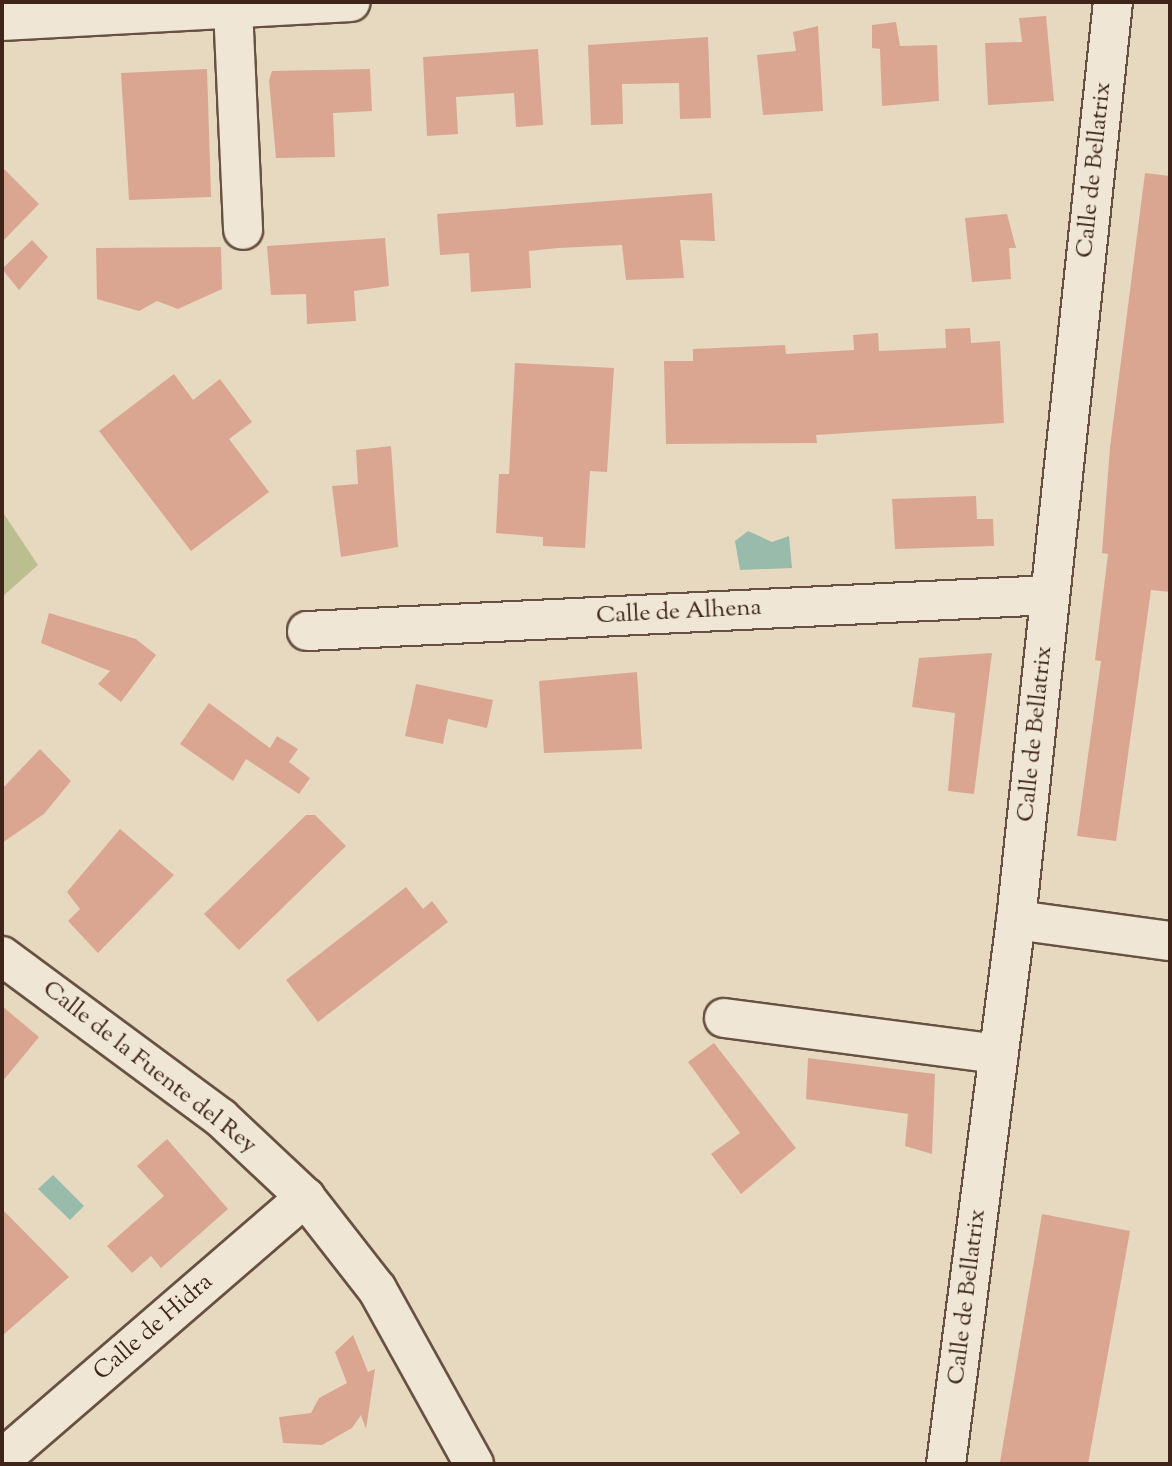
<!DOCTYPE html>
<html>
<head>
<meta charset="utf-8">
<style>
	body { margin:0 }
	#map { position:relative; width:1172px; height:1466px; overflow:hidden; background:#e7d9bf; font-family:"Sorts Mill Goudy",serif }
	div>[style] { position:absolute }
	.green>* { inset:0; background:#bbbe8e }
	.water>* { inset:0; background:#98bbac }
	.building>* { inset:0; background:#daa691 }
	.roads { filter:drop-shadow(2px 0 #685142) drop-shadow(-2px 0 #685142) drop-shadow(0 2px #685142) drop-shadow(0 -2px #685142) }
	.minor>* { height:38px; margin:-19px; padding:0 19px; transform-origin:19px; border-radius:19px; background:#efe6d5 }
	span { translate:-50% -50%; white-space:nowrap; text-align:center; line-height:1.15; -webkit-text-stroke:7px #efe6d5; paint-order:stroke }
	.street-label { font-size:24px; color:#3e2419 }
	.frame { position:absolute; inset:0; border:4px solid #3e2419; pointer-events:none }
</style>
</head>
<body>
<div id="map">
	<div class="green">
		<i style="clip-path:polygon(2px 511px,38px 565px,2px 597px)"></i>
	</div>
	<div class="water">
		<i style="clip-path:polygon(748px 531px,772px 542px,789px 536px,792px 568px,740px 570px,735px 541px)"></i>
		<i style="clip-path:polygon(53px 1175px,84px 1206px,70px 1220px,38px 1189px)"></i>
	</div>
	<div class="building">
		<i style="clip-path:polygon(1046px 16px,1054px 101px,988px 105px,985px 43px,1022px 42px,1019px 18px)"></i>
		<i style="clip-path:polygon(896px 22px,900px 46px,937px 45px,939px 101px,882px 106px,880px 49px,872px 48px,872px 25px)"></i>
		<i style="clip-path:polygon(818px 26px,823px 111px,763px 115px,757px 55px,796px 51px,793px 32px)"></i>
		<i style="clip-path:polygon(708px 37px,711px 118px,680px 119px,679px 83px,622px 84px,623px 124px,591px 125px,588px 45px)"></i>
		<i style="clip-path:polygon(538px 49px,543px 125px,516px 127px,514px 93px,456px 97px,458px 134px,427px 136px,423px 57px)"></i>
		<i style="clip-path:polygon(207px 69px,211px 197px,129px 200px,121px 73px)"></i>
		<i style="clip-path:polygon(370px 69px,372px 111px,333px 113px,335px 157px,276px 158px,269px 80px,272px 71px)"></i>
		<i style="clip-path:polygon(2px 167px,39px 204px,2px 242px)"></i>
		<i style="clip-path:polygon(1145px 173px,1170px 176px,1170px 592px,1151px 590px,1116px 841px,1077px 836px,1101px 661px,1095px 660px,1108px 554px,1102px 553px,1110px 447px)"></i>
		<i style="clip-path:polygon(712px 193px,715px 241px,680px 240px,684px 278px,626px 280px,622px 245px,558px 248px,529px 251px,531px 288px,471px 292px,469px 253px,440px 255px,437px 214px)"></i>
		<i style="clip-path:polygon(1007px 214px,1016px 248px,1009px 248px,1011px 279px,972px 282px,965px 218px)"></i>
		<i style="clip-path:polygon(385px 238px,389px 286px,354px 291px,356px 321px,307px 324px,306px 294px,271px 295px,267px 246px)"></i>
		<i style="clip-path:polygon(32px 240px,48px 257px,19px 290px,2px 269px)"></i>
		<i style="clip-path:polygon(221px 247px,222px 289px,178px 309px,157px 301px,139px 311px,97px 299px,96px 248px)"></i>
		<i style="clip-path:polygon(970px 328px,971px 343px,1000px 341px,1004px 423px,816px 435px,817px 443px,666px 444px,664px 361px,693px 361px,693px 349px,785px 345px,786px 354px,854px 350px,853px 335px,878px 333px,879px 351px,946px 348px,945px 329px)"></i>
		<i style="clip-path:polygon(515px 363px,614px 368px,607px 472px,590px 471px,585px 548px,543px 546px,543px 537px,496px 533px,499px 474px,509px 474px)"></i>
		<i style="clip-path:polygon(174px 374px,193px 400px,220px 379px,252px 422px,229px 439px,269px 492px,191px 551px,99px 431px)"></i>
		<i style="clip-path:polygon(391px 446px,398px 547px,341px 557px,332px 486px,358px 484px,356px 450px)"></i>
		<i style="clip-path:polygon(976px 496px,977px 519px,993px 519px,994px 546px,895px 549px,892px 499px)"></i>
		<i style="clip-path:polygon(49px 613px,136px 639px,156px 655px,121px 702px,98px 684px,110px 671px,41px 643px)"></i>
		<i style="clip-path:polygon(992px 653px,974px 794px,948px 791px,955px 713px,912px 707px,919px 658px)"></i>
		<i style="clip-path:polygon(637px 672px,642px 749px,544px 753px,539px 681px)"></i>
		<i style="clip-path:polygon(416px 684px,493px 700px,487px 728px,448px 719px,443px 744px,405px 736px)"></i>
		<i style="clip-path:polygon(209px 703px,270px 748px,277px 736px,298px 749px,289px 762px,310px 778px,299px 794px,246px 759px,233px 781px,180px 744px)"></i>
		<i style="clip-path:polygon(40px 749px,71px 781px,44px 814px,2px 843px,2px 789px)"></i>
		<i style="clip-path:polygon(306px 815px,315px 815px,346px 846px,239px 950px,204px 914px)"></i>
		<i style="clip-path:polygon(120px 829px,174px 875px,98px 953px,68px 921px,80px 909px,67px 892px)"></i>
		<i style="clip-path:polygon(406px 887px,423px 909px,432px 901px,448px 922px,318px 1022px,286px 980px)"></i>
		<i style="clip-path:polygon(2px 1006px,39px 1037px,2px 1082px)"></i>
		<i style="clip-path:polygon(714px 1043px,796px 1148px,741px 1194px,711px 1154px,740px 1133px,688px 1062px)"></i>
		<i style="clip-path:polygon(808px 1058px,935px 1074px,932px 1154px,905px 1146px,908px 1114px,806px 1099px)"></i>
		<i style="clip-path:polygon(167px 1139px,228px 1209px,161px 1268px,151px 1256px,132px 1273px,107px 1246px,164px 1196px,137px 1166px)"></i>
		<i style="clip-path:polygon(2px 1209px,69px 1277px,2px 1336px)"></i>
		<i style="clip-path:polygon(1042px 1214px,1130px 1231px,1088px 1464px,1000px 1462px)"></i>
		<i style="clip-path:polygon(353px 1335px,368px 1372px,375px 1369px,366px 1429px,361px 1415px,352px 1428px,322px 1445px,283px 1443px,279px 1417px,311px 1413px,319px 1398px,347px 1383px,335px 1352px)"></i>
	</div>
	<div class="roads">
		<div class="minor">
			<i style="left:233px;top:8px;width:222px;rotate:87.4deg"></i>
			<i style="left:2px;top:21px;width:349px;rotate:-3.1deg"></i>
			<i style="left:307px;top:631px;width:744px;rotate:-2.77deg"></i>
			<i style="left:1016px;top:920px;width:155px;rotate:7.8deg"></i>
			<i style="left:2px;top:956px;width:272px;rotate:36.5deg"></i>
			<i style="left:221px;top:1118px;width:115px;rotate:43.2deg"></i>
			<i style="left:305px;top:1197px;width:117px;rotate:52deg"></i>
			<i style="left:377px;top:1289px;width:200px;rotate:61deg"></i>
			<i style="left:724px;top:1018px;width:277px;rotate:7.5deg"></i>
			<i style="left:2px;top:1459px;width:401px;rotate:-40.8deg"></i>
			<i style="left:946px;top:1464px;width:548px;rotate:-82.67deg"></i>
			<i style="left:1016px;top:920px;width:923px;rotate:-83.97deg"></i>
		</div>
	</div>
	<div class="street-label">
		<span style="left:1095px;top:170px;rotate:-84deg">Calle de Bellatrix</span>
		<span style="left:679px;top:613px;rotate:-3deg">Calle de Alhena</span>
		<span style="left:1036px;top:734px;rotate:-84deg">Calle de Bellatrix</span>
		<span style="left:149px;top:1068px;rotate:38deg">Calle de la Fuente del Rey</span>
		<span style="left:968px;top:1297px;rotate:-83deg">Calle de Bellatrix</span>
		<span style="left:154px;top:1328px;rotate:-41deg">Calle de Hidra</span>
	</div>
	<div class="frame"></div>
</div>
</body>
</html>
